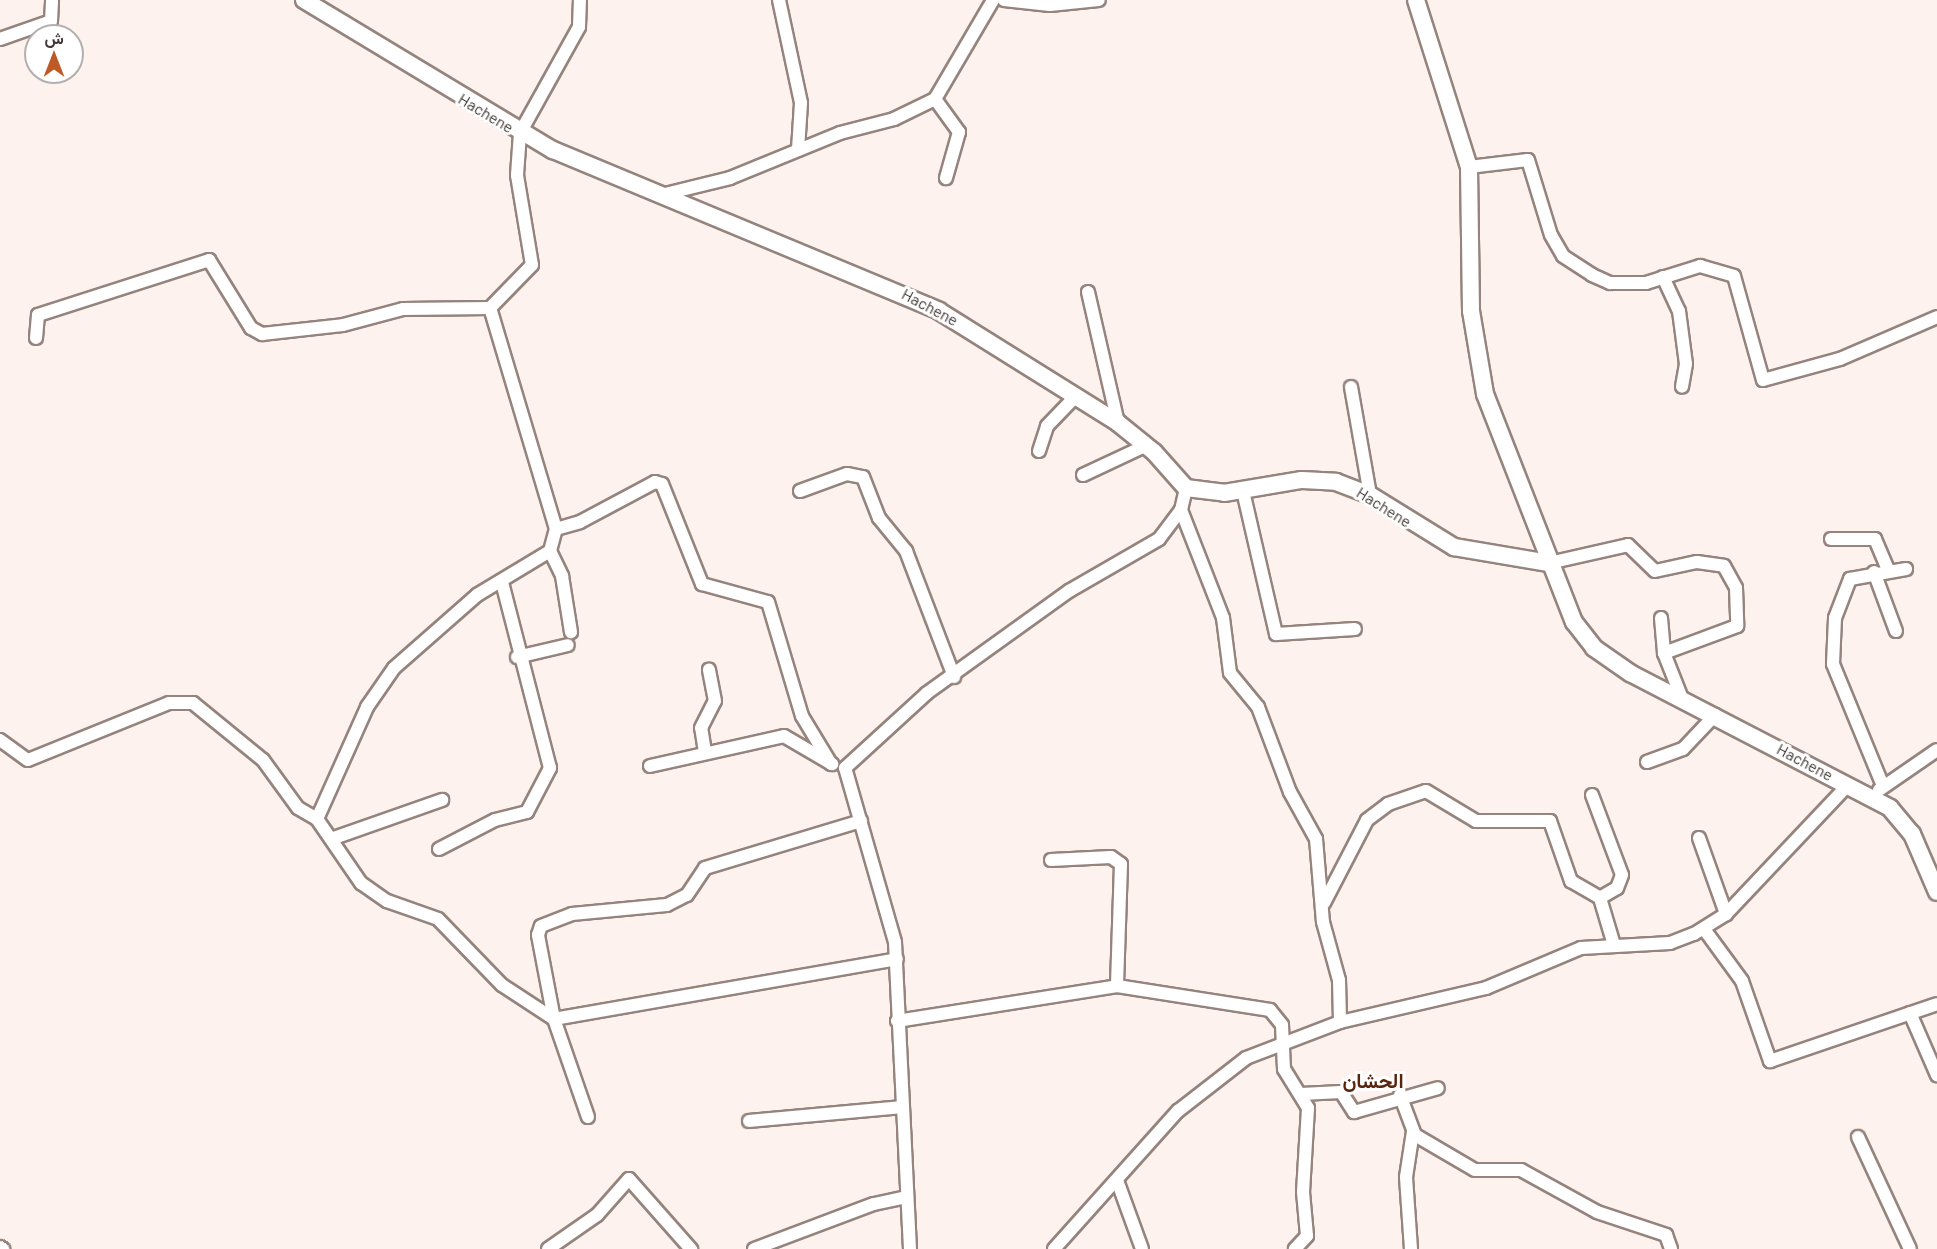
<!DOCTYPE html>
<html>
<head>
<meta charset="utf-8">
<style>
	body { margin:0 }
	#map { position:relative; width:1937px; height:1249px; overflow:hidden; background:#fdf2ed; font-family:Barlow,Vazirmatn,sans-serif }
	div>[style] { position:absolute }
	.roads { filter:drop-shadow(2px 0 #95847d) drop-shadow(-2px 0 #95847d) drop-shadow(0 2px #95847d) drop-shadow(0 -2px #95847d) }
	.street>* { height:12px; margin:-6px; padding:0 6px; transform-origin:6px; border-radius:6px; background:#fff }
	.secondary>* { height:16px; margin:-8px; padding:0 8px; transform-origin:8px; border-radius:8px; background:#fff }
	span { translate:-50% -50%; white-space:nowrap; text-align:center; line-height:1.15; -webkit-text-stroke:6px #fff; paint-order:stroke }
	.street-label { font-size:16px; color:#3f3835 }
	.quarter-label { font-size:20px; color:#57260d; font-weight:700 }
	.north { position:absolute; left:24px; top:24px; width:60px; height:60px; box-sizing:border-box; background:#fff; border:2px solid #b2afae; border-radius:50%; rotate:0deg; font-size:16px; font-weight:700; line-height:24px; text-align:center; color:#3f3835 }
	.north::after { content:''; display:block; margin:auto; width:21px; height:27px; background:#be5a25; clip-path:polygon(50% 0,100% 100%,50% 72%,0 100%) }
</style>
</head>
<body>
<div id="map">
	<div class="roads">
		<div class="street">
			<i style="left:779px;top:0;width:105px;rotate:77.9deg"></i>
			<i style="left:801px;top:103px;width:47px;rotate:93.7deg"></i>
			<i style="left:1004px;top:0;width:46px;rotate:6.2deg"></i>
			<i style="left:1050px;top:5px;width:49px;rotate:-5.8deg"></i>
			<i style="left:0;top:39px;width:54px;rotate:-19.4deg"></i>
			<i style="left:51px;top:21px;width:21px;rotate:-87deg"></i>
			<i style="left:935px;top:99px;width:41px;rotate:54deg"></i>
			<i style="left:959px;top:132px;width:48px;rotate:105.8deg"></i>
			<i style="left:1469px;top:167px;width:59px;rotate:-6.8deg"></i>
			<i style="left:1528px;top:160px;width:78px;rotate:73deg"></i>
			<i style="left:1551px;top:235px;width:24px;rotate:60deg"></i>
			<i style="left:1563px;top:256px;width:35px;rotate:33deg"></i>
			<i style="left:1592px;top:275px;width:20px;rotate:24deg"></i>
			<i style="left:1610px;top:283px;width:36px"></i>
			<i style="left:1646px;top:283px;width:57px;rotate:-17.5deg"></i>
			<i style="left:1700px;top:266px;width:35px;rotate:16deg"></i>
			<i style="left:1734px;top:276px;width:108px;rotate:74.4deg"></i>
			<i style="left:1763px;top:380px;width:80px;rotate:-15.3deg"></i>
			<i style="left:1840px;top:359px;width:106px;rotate:-23.4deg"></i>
			<i style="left:661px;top:195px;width:71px;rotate:-13.8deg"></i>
			<i style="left:730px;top:178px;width:119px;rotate:-22.2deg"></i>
			<i style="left:840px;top:133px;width:56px;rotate:-14.5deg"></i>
			<i style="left:894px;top:119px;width:46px;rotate:-26deg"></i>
			<i style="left:935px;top:99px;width:115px;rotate:-59.6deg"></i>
			<i style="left:1663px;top:277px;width:38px;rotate:65deg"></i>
			<i style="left:1679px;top:311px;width:53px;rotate:82.5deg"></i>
			<i style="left:1686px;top:364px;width:23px;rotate:100deg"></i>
			<i style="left:1088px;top:292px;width:134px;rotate:77.1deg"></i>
			<i style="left:36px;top:338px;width:23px;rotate:-85deg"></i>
			<i style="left:38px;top:315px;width:180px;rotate:-17.8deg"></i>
			<i style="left:209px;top:260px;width:80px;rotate:58.3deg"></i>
			<i style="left:251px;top:328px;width:13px;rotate:29deg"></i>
			<i style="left:262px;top:334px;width:81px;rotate:-6.3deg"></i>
			<i style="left:343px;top:325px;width:62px;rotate:-14.9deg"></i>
			<i style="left:403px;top:309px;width:87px;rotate:-0.7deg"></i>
			<i style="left:1351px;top:387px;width:110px;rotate:80deg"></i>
			<i style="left:1039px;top:451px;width:26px;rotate:-72deg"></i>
			<i style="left:1047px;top:426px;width:42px;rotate:-46deg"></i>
			<i style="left:1083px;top:475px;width:71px;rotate:-25.1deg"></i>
			<i style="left:800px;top:491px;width:50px;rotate:-19.9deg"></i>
			<i style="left:847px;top:474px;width:16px;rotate:11deg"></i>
			<i style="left:863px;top:477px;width:44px;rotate:68.7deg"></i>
			<i style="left:879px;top:518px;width:43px;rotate:50.7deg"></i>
			<i style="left:906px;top:551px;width:135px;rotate:69.1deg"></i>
			<i style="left:1243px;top:491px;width:147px;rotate:77deg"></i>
			<i style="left:1276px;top:634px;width:79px;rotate:-3.6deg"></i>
			<i style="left:1181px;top:510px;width:116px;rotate:68.7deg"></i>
			<i style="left:1223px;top:618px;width:55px;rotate:82.7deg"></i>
			<i style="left:1230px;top:673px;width:44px;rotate:50.5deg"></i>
			<i style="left:1258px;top:707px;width:91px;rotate:69.4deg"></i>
			<i style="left:1290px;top:792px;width:54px;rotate:61deg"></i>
			<i style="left:1316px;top:839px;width:83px;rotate:85.2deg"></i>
			<i style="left:1323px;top:922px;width:60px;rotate:74.6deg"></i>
			<i style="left:1339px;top:980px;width:42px;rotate:88.6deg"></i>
			<i style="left:556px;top:529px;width:25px;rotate:-16deg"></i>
			<i style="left:580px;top:522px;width:85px;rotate:-28.1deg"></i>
			<i style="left:655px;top:482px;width:7px;rotate:16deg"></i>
			<i style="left:662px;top:484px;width:108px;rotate:68.2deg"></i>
			<i style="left:702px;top:584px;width:68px;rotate:15.3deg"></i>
			<i style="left:768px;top:602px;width:119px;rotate:73.4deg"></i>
			<i style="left:802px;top:716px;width:56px;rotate:58.9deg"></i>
			<i style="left:1831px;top:539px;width:44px"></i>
			<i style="left:1875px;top:539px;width:33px;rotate:67deg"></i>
			<i style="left:550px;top:551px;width:28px;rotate:64deg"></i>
			<i style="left:562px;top:576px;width:57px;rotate:80.9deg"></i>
			<i style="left:1549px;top:563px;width:81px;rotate:-12.8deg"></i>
			<i style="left:1628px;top:545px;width:37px;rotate:44deg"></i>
			<i style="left:1655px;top:571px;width:43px;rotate:-12.1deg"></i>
			<i style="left:1697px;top:562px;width:27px;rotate:8deg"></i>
			<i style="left:1724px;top:566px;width:25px;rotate:61deg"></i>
			<i style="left:1736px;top:588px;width:38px;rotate:88deg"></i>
			<i style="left:1737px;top:626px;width:78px;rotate:159.7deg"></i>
			<i style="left:1874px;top:572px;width:63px;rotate:69.6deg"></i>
			<i style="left:1661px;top:618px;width:35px;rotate:85deg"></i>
			<i style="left:1664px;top:653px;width:52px;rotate:68.4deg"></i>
			<i style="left:517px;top:657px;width:52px;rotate:-13.2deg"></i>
			<i style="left:0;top:740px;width:34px;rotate:36deg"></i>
			<i style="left:28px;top:760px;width:152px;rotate:-22deg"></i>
			<i style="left:169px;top:703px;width:24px"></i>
			<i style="left:193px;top:703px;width:90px;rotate:39.2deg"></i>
			<i style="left:263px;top:760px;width:59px;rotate:53.9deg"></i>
			<i style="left:298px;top:808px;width:22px;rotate:30deg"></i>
			<i style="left:317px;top:819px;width:78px;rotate:55.5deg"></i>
			<i style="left:361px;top:883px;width:32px;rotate:35deg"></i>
			<i style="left:387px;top:901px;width:54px;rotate:19.4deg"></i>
			<i style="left:438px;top:919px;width:92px;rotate:45.9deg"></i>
			<i style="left:502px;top:985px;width:62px;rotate:33.2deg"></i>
			<i style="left:554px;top:1019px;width:348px;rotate:-9.9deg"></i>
			<i style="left:705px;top:752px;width:24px;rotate:-99deg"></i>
			<i style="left:701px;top:728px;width:30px;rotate:-63deg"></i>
			<i style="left:715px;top:701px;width:32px;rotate:-101deg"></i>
			<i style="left:1647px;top:762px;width:38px;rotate:-20deg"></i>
			<i style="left:1683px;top:749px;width:47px;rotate:-46.7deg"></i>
			<i style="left:650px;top:766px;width:137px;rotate:-12.6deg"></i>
			<i style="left:784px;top:736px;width:56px;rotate:30.3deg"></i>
			<i style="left:1883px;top:786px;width:132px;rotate:-112.3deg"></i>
			<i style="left:1833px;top:664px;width:46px;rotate:-87.5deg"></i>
			<i style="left:1835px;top:618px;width:42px;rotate:-69deg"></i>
			<i style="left:1850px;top:579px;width:57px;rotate:-10.1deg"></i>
			<i style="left:1879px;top:790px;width:70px;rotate:-34.6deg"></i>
			<i style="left:1592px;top:795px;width:85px;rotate:69.4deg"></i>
			<i style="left:1622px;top:875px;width:14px;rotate:111deg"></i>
			<i style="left:1617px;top:888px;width:20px;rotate:150deg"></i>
			<i style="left:317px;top:819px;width:123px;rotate:-65.9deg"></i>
			<i style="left:367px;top:707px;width:47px;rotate:-55.3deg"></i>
			<i style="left:394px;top:668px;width:111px;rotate:-41.3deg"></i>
			<i style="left:477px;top:595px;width:85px;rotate:-31.1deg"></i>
			<i style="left:550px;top:551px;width:23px;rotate:-75deg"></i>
			<i style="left:556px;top:529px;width:231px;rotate:-106.6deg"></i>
			<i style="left:490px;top:308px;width:60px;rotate:-45.7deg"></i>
			<i style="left:532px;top:265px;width:91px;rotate:-99.5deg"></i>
			<i style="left:517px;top:175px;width:42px;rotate:-85.9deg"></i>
			<i style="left:520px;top:133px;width:121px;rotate:-60.9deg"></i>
			<i style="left:579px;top:27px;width:27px;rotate:-88deg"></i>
			<i style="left:1699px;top:838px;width:81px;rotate:70.4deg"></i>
			<i style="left:331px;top:839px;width:118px;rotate:-19.4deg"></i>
			<i style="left:439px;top:849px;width:63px;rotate:-27.4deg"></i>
			<i style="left:495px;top:820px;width:33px;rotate:-14deg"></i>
			<i style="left:527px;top:812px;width:50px;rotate:-62.4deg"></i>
			<i style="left:550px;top:768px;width:192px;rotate:-104.5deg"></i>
			<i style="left:1051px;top:860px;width:60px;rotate:-2.9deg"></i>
			<i style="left:1111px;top:857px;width:12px;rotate:35deg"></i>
			<i style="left:1121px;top:864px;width:122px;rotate:91.9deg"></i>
			<i style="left:1324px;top:903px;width:93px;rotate:-62.6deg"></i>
			<i style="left:1367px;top:820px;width:26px;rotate:-37deg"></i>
			<i style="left:1388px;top:804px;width:40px;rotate:-18.9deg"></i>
			<i style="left:1426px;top:791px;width:58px;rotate:31deg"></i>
			<i style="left:1476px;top:821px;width:74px"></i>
			<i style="left:1550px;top:821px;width:64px;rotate:70.7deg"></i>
			<i style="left:1571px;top:881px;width:34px;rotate:30deg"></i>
			<i style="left:1600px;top:898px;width:49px;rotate:73.4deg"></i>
			<i style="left:1704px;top:929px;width:64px;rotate:53.8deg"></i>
			<i style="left:1742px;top:981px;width:85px;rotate:70.7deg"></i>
			<i style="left:1770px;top:1061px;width:176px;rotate:-18.8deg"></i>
			<i style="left:1910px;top:1013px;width:68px;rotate:66.5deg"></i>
			<i style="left:897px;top:1021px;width:223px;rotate:-9deg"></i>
			<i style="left:1117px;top:986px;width:155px;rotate:8.9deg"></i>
			<i style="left:1270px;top:1010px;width:19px;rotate:51deg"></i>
			<i style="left:1282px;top:1025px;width:44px;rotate:87.4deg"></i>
			<i style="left:1284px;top:1069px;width:46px;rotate:58.4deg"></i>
			<i style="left:1308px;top:1108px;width:84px;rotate:93.4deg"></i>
			<i style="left:1303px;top:1192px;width:44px;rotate:84.8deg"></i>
			<i style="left:1307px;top:1236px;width:18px;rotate:133deg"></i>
			<i style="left:1301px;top:1094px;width:40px;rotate:-2.9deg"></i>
			<i style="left:1341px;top:1092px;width:24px;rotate:57deg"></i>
			<i style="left:1354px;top:1112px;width:87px;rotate:-15.9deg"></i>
			<i style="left:1400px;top:1095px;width:43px;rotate:69.4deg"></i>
			<i style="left:1415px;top:1135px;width:69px;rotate:30.3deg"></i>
			<i style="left:1475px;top:1170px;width:46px"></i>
			<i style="left:1521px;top:1170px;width:87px;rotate:28.9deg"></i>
			<i style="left:1597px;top:1212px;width:73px;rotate:18.4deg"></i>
			<i style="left:1666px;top:1235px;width:15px;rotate:70deg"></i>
			<i style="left:588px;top:1117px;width:104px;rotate:-109.1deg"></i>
			<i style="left:554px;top:1019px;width:86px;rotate:-100.8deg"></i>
			<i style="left:538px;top:935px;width:9px;rotate:-72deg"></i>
			<i style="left:541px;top:926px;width:33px;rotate:-21deg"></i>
			<i style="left:572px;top:914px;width:95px;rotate:-5.4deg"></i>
			<i style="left:667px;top:905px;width:22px;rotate:-27deg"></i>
			<i style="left:687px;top:895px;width:32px;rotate:-56deg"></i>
			<i style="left:705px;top:868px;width:163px;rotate:-16.8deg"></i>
			<i style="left:749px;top:1121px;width:154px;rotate:-5.2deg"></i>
			<i style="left:1858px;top:1137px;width:123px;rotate:65.1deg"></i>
			<i style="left:1118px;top:1183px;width:70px;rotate:70deg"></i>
			<i style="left:0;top:1247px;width:4px;rotate:34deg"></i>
			<i style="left:548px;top:1249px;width:60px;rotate:-34.8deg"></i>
			<i style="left:597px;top:1215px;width:48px;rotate:-48.4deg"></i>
			<i style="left:629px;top:1179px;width:94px;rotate:48.5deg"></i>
			<i style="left:754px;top:1249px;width:128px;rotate:-20.6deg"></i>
			<i style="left:874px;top:1204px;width:34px;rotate:-12deg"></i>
			<i style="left:910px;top:1249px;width:307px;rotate:-92.8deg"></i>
			<i style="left:895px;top:942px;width:181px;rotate:-106deg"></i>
			<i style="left:845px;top:768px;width:111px;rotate:-42.4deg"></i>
			<i style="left:927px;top:693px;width:175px;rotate:-35.7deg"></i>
			<i style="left:1069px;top:591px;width:104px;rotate:-30deg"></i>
			<i style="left:1159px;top:539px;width:36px;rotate:-53deg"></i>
			<i style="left:1181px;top:510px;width:23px;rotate:-77deg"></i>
			<i style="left:1054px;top:1249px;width:186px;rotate:-48.1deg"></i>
			<i style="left:1178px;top:1111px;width:86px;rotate:-37.9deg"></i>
			<i style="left:1246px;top:1058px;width:101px;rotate:-21deg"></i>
			<i style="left:1340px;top:1022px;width:150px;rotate:-13.1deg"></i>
			<i style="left:1486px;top:988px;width:103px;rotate:-22.8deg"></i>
			<i style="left:1581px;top:948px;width:89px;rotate:-3.2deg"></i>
			<i style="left:1670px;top:943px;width:26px;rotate:-21deg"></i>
			<i style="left:1694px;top:934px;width:38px;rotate:-32deg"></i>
			<i style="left:1726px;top:914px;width:178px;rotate:-46.6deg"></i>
			<i style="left:1411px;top:1249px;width:72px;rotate:-94deg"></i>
			<i style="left:1406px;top:1177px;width:47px;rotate:-81.3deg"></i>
		</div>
		<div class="secondary">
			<i style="left:304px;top:0;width:291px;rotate:31.1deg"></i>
			<i style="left:553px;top:150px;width:418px;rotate:22.6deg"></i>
			<i style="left:939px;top:311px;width:211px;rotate:32deg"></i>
			<i style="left:1118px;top:423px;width:46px;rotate:38.9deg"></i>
			<i style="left:1154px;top:452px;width:48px;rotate:48.4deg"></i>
			<i style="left:1186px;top:488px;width:38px;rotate:7deg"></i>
			<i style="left:1224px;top:493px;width:79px;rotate:-9.5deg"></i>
			<i style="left:1302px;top:480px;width:34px;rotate:3deg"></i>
			<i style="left:1336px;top:482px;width:36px;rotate:21deg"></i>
			<i style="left:1370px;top:495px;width:99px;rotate:31.8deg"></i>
			<i style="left:1454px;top:547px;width:96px;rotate:9.6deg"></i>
			<i style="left:1416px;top:0;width:175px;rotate:72.4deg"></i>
			<i style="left:1469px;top:167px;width:144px;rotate:89.2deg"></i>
			<i style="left:1471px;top:311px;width:84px;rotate:80.4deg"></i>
			<i style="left:1485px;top:394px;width:245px;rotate:68.7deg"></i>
			<i style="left:1574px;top:622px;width:33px;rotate:52deg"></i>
			<i style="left:1594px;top:648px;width:44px;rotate:34.8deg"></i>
			<i style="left:1630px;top:673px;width:293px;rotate:27.4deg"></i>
			<i style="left:1890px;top:808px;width:34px;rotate:50deg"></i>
			<i style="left:1912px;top:834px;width:63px;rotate:66.7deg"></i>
		</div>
	</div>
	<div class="street-label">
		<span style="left:486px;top:113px;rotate:31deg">Hachene</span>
		<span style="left:930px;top:307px;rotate:28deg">Hachene</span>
		<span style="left:1384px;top:507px;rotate:32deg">Hachene</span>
		<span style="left:1805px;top:762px;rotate:28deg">Hachene</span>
	</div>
	<div class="quarter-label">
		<span style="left:1373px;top:1080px">الحشان</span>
	</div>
	<div class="north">ش</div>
</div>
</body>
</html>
